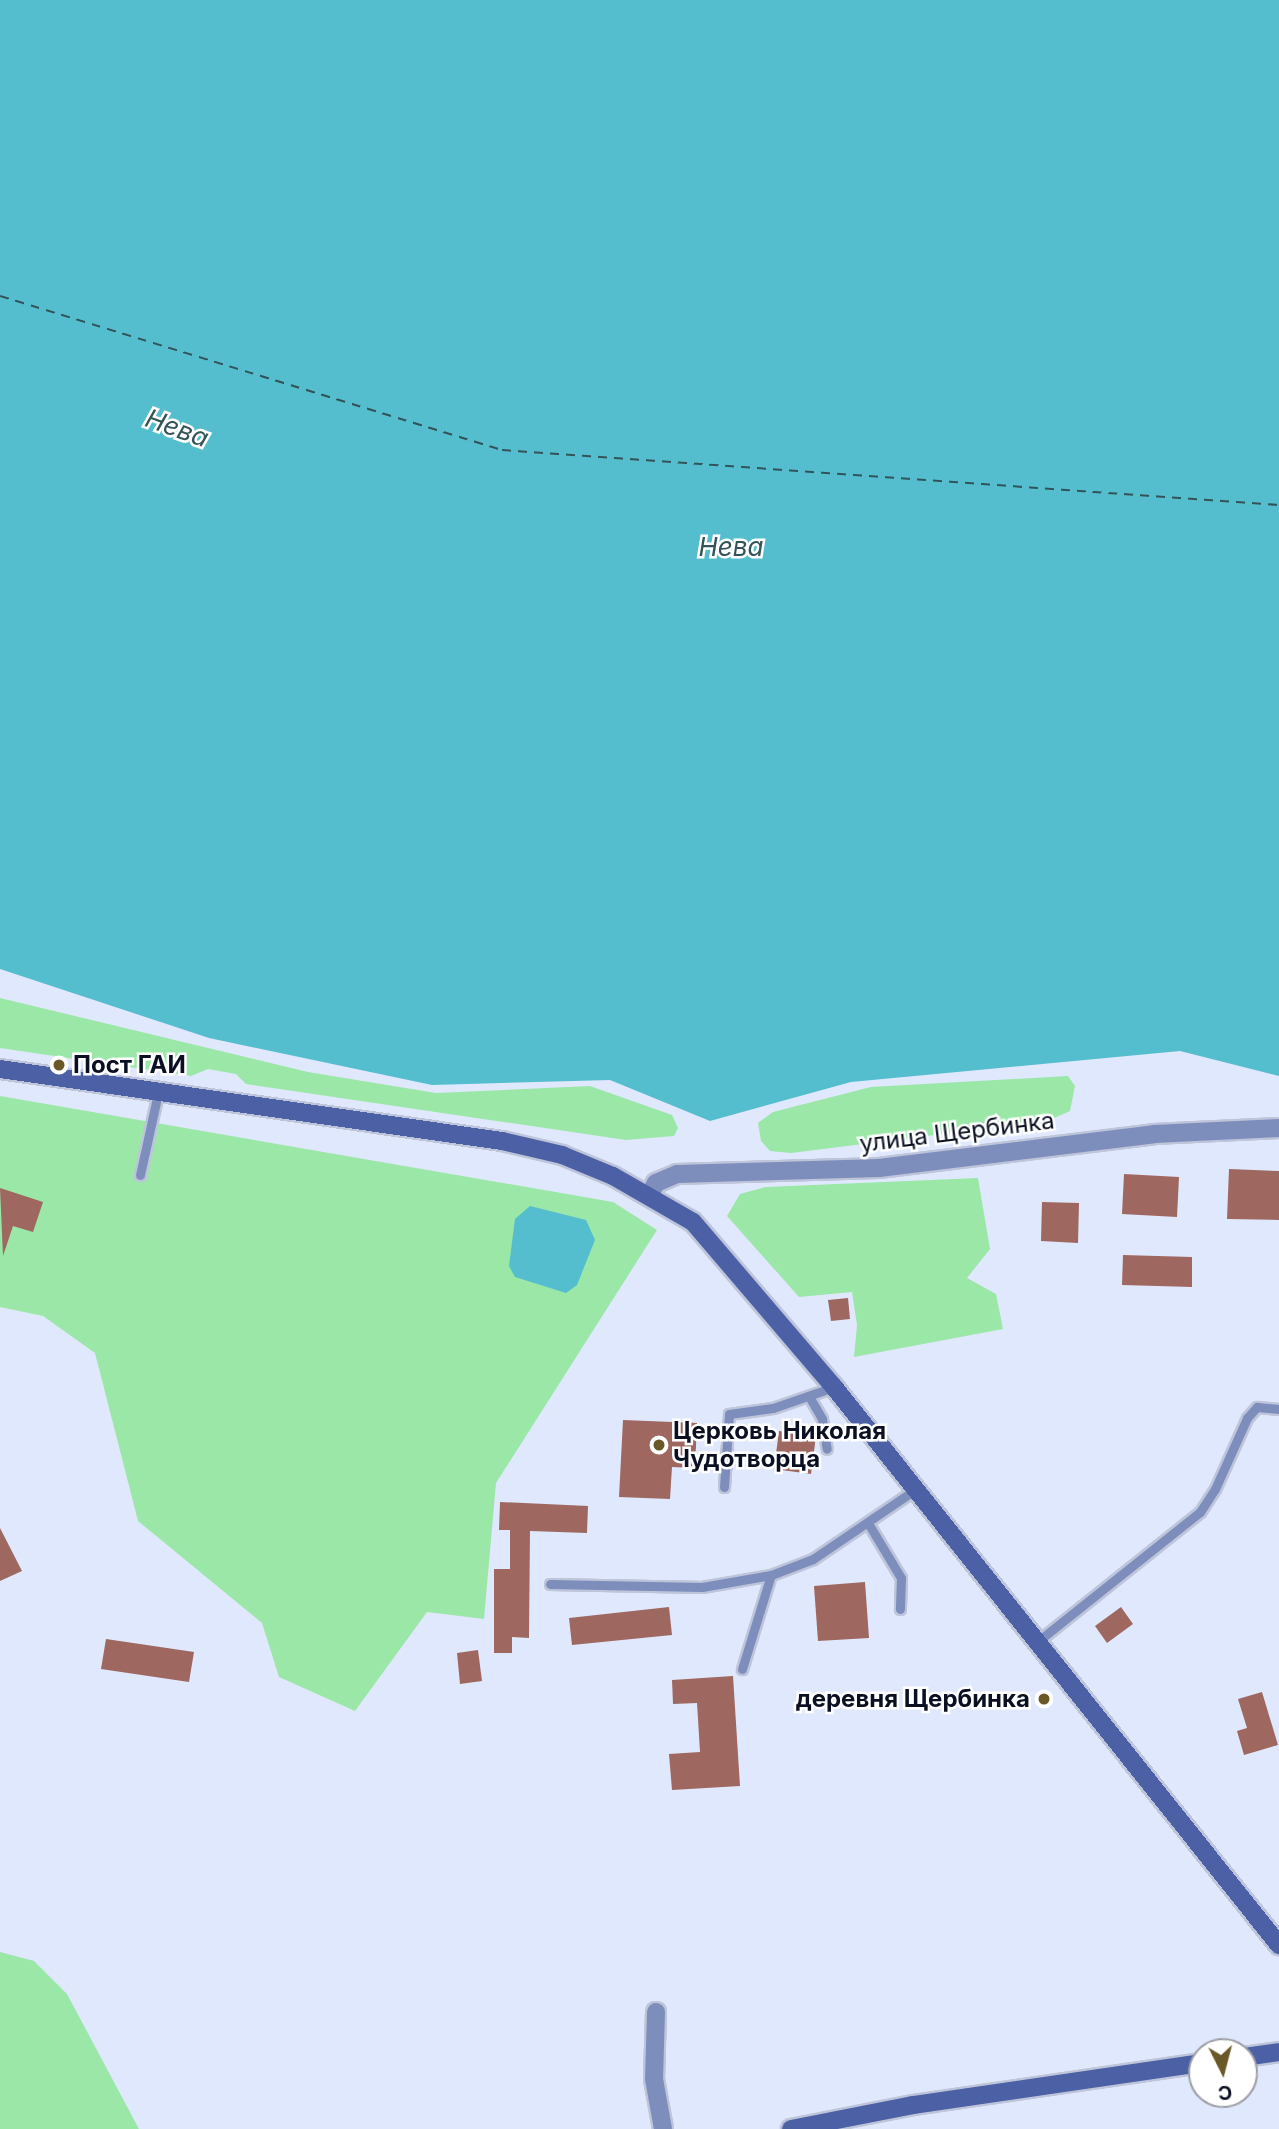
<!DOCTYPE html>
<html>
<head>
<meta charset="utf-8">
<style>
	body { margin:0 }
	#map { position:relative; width:1279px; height:2129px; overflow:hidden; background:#e0e8fd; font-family:Inter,sans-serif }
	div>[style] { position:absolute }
	.green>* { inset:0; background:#9ae7a8 }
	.water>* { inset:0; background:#54bece }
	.ferry>* { height:2px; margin-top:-1px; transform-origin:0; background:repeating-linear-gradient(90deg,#335358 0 9px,transparent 0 16px) }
	.building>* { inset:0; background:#9e675f }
	.roads { filter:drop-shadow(2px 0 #bec5da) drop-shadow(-2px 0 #bec5da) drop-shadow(0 2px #bec5da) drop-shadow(0 -2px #bec5da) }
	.lane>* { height:9px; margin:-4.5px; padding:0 4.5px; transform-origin:4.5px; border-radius:4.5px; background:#7d8ebd }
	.street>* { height:18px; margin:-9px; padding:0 9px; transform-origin:9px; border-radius:9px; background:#7d8ebd }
	.secondary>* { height:18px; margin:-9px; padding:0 9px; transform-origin:9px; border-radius:9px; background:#4b60a5 }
	.dots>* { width:19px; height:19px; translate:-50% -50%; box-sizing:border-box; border:4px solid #fff; border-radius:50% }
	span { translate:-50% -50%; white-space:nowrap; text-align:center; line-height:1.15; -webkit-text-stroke:5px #fff; paint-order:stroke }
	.poi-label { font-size:24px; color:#0a1021; font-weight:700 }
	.left { translate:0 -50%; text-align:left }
	.right { translate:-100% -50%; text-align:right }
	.street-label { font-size:24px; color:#0a1021 }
	.water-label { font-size:26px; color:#335358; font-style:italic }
	.north { position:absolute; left:1188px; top:2038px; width:70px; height:70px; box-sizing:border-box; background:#fff; border:2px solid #9d9fa6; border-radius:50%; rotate:174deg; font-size:19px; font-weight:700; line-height:28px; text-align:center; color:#0a1021 }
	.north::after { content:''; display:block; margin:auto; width:24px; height:32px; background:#6a5826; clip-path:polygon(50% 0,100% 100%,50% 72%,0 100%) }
</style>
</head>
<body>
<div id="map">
	<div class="green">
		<i style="clip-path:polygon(0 998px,308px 1072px,436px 1093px,590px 1086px,672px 1115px,678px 1128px,674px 1136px,626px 1140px,246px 1084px,236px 1074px,208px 1069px,191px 1076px,0 1048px)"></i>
		<i style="clip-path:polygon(1068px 1076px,1075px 1086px,1070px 1111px,1052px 1119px,999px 1127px,791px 1153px,770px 1151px,761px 1141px,758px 1123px,773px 1112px,871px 1087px)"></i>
		<i style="clip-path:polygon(0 1096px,613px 1202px,657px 1230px,496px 1483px,484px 1619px,427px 1612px,355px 1711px,279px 1677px,262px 1623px,138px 1521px,95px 1353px,43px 1316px,0 1307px)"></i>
		<i style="clip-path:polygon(978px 1178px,990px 1249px,967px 1278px,996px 1294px,1003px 1329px,854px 1357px,857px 1325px,852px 1292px,799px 1297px,727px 1216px,740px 1194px,766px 1187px)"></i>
		<i style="clip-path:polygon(0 1952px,34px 1961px,67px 1994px,139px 2129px,0 2129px)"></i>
	</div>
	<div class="water">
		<i style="clip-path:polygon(0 0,1279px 0,1279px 1076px,1180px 1051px,851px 1082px,710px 1121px,610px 1080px,432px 1085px,209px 1038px,0 969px)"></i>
		<i style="clip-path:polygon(530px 1206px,586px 1220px,595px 1240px,577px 1285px,566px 1293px,515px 1277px,509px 1266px,515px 1219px)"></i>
	</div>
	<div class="ferry">
		<i style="left:0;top:296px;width:525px;rotate:17.05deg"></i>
		<i style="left:502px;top:450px;width:779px;rotate:4.05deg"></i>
	</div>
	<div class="building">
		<i style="clip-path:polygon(1229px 1169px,1279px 1171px,1279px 1220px,1227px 1219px)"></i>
		<i style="clip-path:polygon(1124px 1174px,1179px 1177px,1177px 1217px,1122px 1214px)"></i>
		<i style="clip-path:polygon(0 1188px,43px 1202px,33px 1232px,13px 1226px,3px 1256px)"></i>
		<i style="clip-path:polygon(1042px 1202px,1079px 1203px,1078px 1243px,1041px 1241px)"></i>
		<i style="clip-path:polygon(1123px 1255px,1192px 1257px,1192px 1287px,1122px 1285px)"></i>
		<i style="clip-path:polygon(848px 1298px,850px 1319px,831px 1321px,828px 1300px)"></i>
		<i style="clip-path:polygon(623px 1420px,697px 1423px,695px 1468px,672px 1467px,670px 1499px,619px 1497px)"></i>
		<i style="clip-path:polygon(779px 1431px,816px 1436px,811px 1474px,774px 1469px)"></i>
		<i style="clip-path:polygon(500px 1502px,588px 1506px,587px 1533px,530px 1531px,529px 1638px,512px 1637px,512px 1653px,494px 1653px,494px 1569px,510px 1569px,510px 1530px,499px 1530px)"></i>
		<i style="clip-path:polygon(0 1528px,22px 1571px,0 1581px)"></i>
		<i style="clip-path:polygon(865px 1582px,869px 1638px,818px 1641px,814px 1586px)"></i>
		<i style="clip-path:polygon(669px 1607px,672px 1635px,572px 1645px,569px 1618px)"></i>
		<i style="clip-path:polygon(1121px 1607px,1133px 1624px,1107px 1643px,1095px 1626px)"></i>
		<i style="clip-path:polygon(106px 1639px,194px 1652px,189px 1682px,101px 1669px)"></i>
		<i style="clip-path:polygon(478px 1650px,482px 1681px,460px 1684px,457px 1653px)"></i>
		<i style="clip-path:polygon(733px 1676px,740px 1786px,672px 1790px,669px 1754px,700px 1752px,697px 1703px,673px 1704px,672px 1680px)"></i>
		<i style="clip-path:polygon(1262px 1692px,1278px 1745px,1244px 1755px,1237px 1731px,1247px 1728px,1238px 1699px)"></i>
	</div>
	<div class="roads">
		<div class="lane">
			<i style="left:140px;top:1175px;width:84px;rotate:-77.6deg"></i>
			<i style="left:810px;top:1398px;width:24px;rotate:60deg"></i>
			<i style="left:822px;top:1419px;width:30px;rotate:81deg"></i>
			<i style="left:724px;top:1487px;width:73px;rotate:-86.1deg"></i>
			<i style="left:729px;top:1414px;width:44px;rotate:-7.8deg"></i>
			<i style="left:773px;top:1408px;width:65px;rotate:-19deg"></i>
			<i style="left:868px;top:1523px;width:64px;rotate:59deg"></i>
			<i style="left:901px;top:1578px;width:31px;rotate:92deg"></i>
			<i style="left:550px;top:1584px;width:152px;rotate:1.1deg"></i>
			<i style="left:702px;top:1587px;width:70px;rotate:-9.9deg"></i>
			<i style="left:771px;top:1575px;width:45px;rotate:-20.9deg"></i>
			<i style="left:813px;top:1559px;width:125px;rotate:-34.2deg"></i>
			<i style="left:1037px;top:1642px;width:208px;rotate:-38.6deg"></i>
			<i style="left:1200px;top:1512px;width:27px;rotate:-57deg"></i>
			<i style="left:1215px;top:1489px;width:78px;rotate:-65.7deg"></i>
			<i style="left:1247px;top:1418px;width:15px;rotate:-48deg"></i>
			<i style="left:1257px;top:1407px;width:22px;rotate:5deg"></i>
			<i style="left:742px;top:1669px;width:98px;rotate:-72.9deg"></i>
		</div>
		<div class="street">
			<i style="left:649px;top:1196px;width:15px;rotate:-62deg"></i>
			<i style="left:656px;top:1183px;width:23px;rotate:-23deg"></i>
			<i style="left:677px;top:1174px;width:202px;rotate:-1.7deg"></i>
			<i style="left:879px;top:1168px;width:277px;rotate:-7deg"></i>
			<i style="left:1154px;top:1134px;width:125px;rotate:-2.7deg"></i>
			<i style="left:656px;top:2012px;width:67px;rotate:91.7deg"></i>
			<i style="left:654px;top:2079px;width:51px;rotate:79.8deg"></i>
		</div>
		<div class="secondary">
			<i style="left:0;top:1069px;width:507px;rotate:8.16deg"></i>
			<i style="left:502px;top:1141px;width:62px;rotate:13.1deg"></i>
			<i style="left:562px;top:1155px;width:55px;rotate:22.4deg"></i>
			<i style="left:613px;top:1176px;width:92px;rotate:29.9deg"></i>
			<i style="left:693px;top:1222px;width:217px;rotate:49.5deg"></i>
			<i style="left:834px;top:1387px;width:714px;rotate:51.43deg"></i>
			<i style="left:1244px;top:2057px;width:35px;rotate:-8deg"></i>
			<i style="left:791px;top:2129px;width:124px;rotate:-11.1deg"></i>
			<i style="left:913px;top:2105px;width:292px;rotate:-8.3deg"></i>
		</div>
	</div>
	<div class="dots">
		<i style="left:59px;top:1065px;background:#6a5826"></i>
		<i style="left:659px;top:1445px;background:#6a5826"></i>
		<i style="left:1044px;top:1699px;background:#6a5826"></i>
	</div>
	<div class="poi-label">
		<span class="left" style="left:73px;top:1065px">Пост ГАИ</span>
		<span class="left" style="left:673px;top:1445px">Церковь Николая<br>Чудотворца</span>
		<span class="right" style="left:1030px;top:1699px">деревня Щербинка</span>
	</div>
	<div class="street-label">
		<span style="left:957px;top:1132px;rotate:-7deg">улица Щербинка</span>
	</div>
	<div class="water-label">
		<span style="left:177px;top:428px;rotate:20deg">Нева</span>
		<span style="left:731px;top:547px">Нева</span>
	</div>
	<div class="north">С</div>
</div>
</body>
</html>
